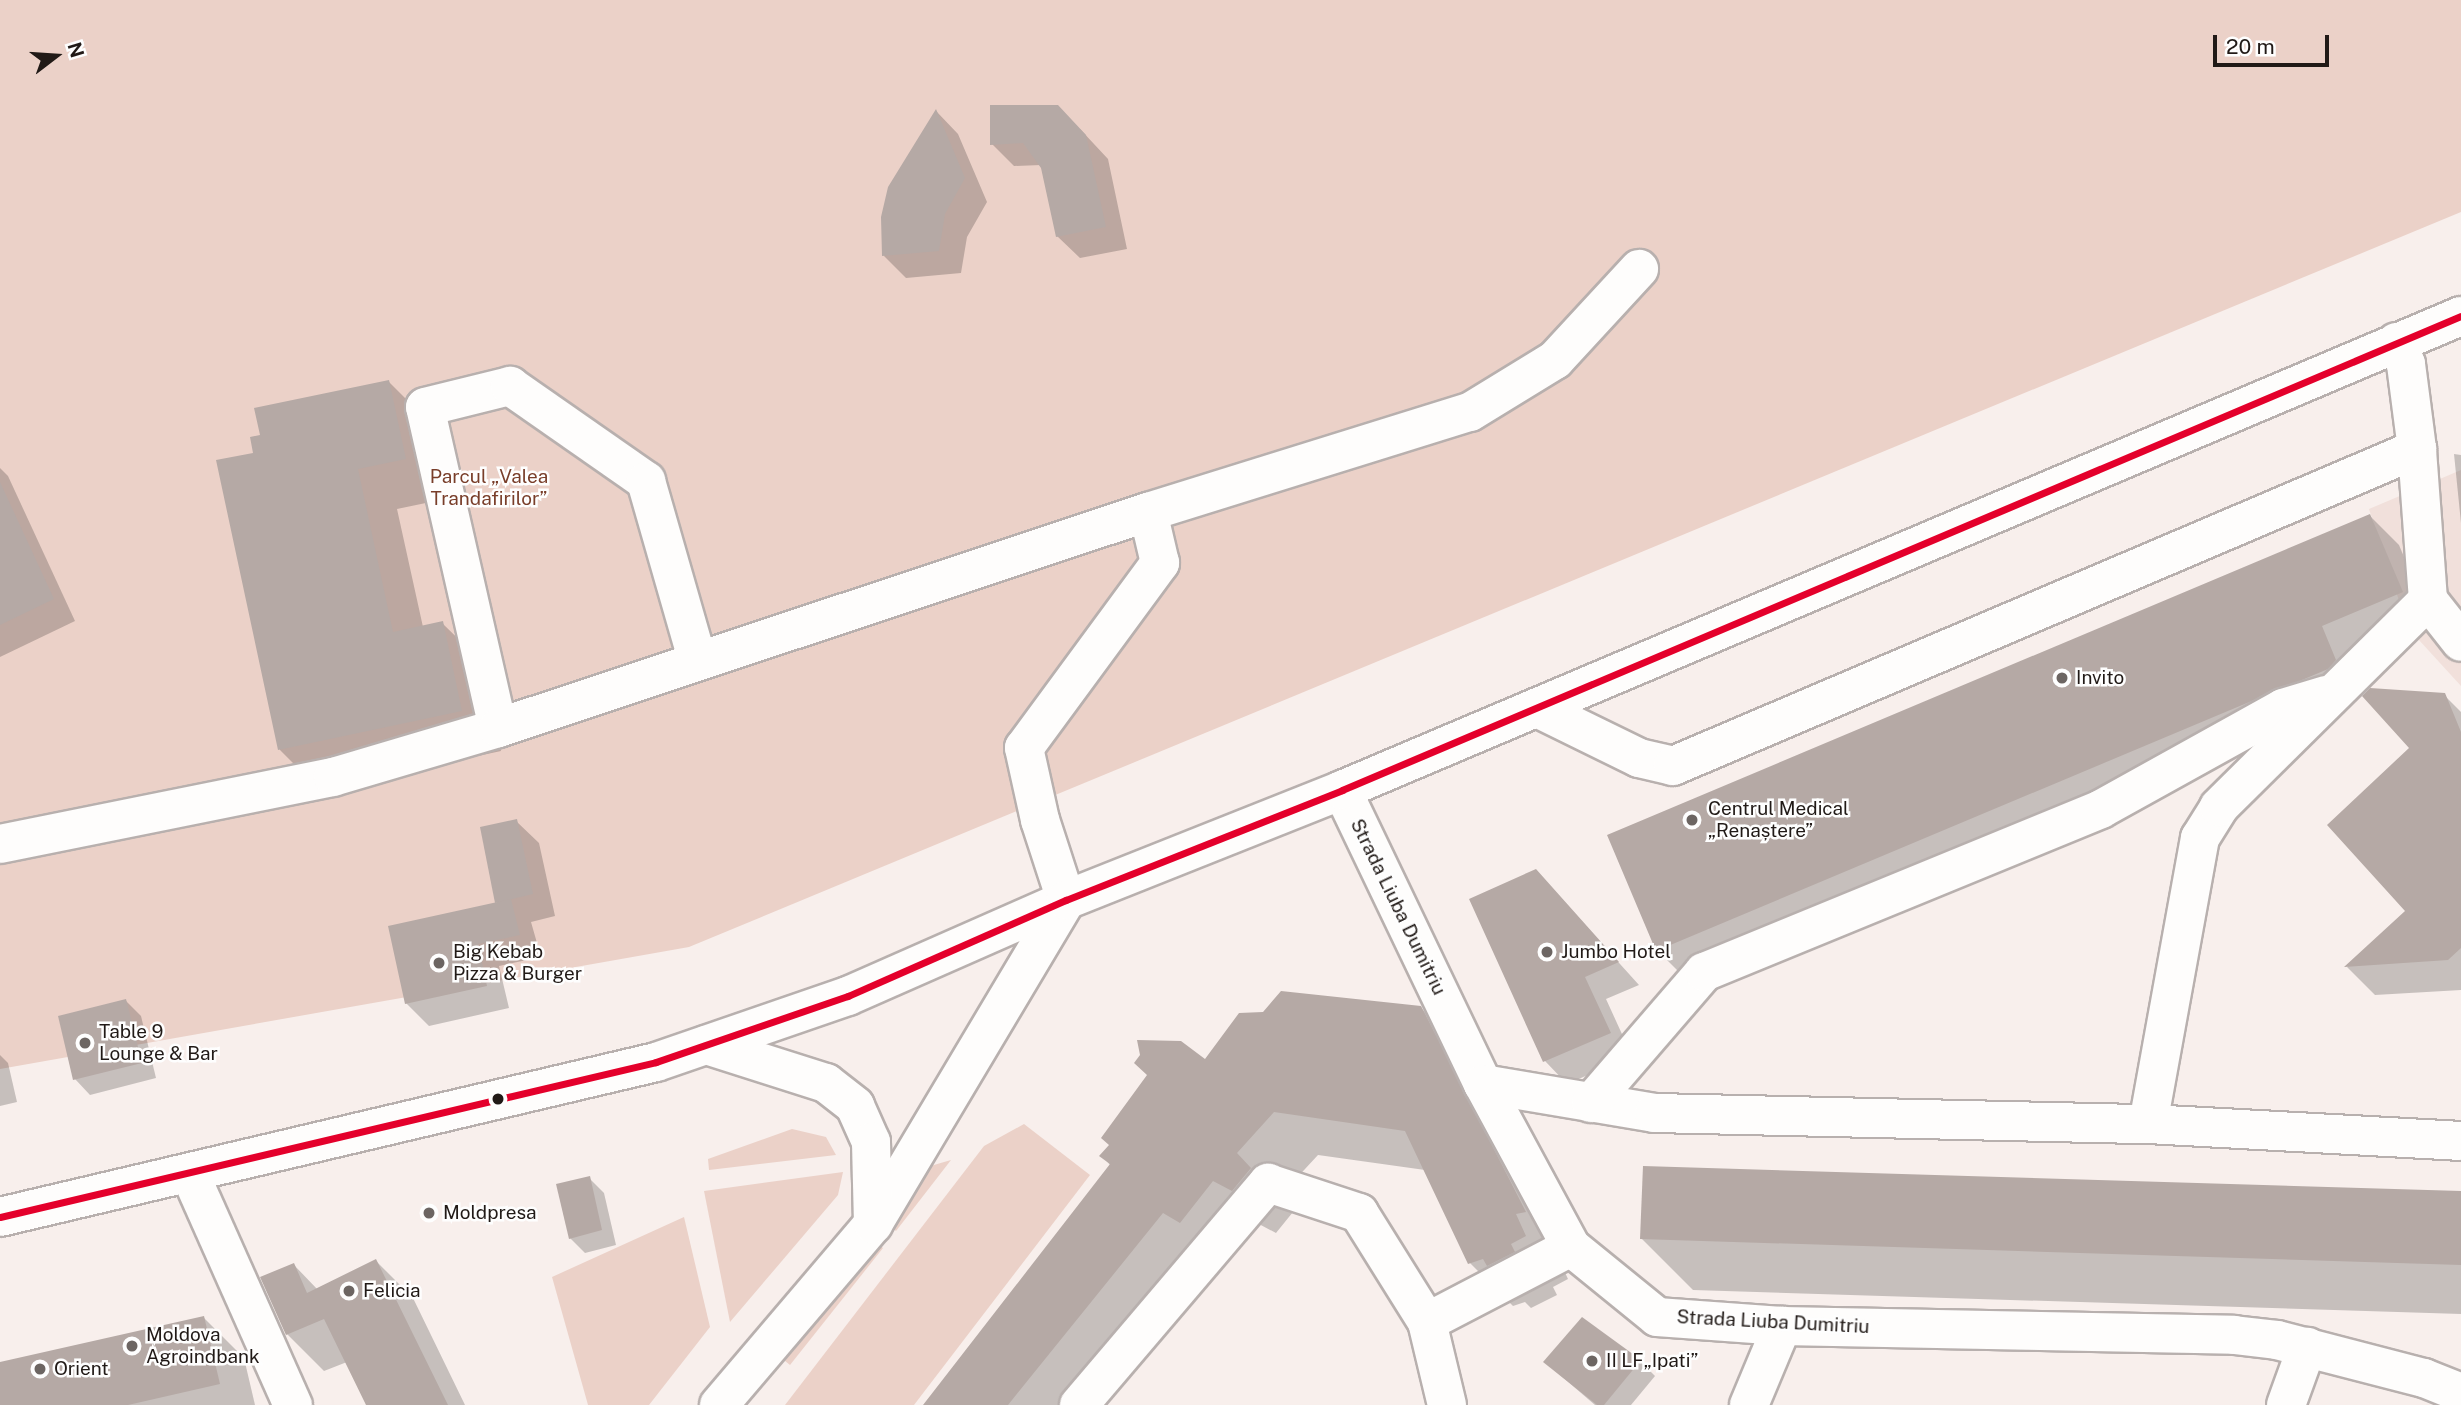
<!DOCTYPE html>
<html>
<head>
<meta charset="utf-8">
<style>
	body { margin:0 }
	#map { position:relative; width:2461px; height:1405px; overflow:hidden; background:#f8efec; font-family:"Public Sans",sans-serif }
	div>[style] { position:absolute }
	.built>* { inset:0; background:#f1e0db }
	.green>* { inset:0; background:#ebd1c8 }
	.shadow>* { inset:0; background:#0003 }
	.building>* { inset:0; background:#b5a9a5 }
	.roads { filter:drop-shadow(2px 0 #b8b0ae) drop-shadow(-2px 0 #b8b0ae) drop-shadow(0 2px #b8b0ae) drop-shadow(0 -2px #b8b0ae) }
	.minor>* { height:38px; margin:-19px; padding:0 19px; transform-origin:19px; border-radius:19px; background:#fefdfc }
	.major>* { height:38px; margin:-19px; padding:0 19px; transform-origin:19px; border-radius:19px; background:#fefdfc }
	.bus-1>* { height:7px; margin:-3.5px; padding:0 3.5px; transform-origin:3.5px; border-radius:3.5px; background:#e4002b }
	.dots>* { width:19px; height:19px; translate:-50% -50%; box-sizing:border-box; border:4px solid #fefefe; border-radius:50% }
	span { translate:-50% -50%; white-space:nowrap; text-align:center; line-height:1.15; -webkit-text-stroke:5px #fefefe; paint-order:stroke }
	.park-label { font-size:19px; color:#793e2a }
	.poi-label { font-size:19px; color:#211a17 }
	.left { translate:0 -50%; text-align:left }
	.street-label { font-size:19px; color:#211a17 }
	.north { position:absolute; left:21px; top:21px; width:70px; height:70px; -webkit-text-stroke:5px #fefefe; paint-order:stroke; rotate:73deg; font-size:19px; font-weight:700; line-height:28px; text-align:center; color:#211a17 }
	.north::after { content:''; display:block; margin:auto; width:24px; height:32px; background:#211a17; clip-path:polygon(50% 0,100% 100%,50% 72%,0 100%) }
	.scale { position:absolute; left:2213px; top:35px; width:116px; height:32px; box-sizing:border-box; border:4px solid #211a17; border-top:0; padding-left:9px; font-size:21px; line-height:24px; white-space:nowrap; color:#211a17; -webkit-text-stroke:5px #fefefe; paint-order:stroke }
</style>
</head>
<body>
<div id="map">
	<div class="built">
		<i style="clip-path:polygon(2461px 470px,2461px 686px,2408px 628px,2369px 509px)"></i>
	</div>
	<div class="green">
		<i style="clip-path:polygon(0 0,2461px 0,2461px 212px,689px 947px,0 1069px)"></i>
		<i style="clip-path:polygon(1024px 1124px,1090px 1175px,914px 1405px,785px 1405px,984px 1146px)"></i>
		<i style="clip-path:polygon(792px 1129px,826px 1137px,836px 1155px,709px 1170px,708px 1159px)"></i>
		<i style="clip-path:polygon(951px 1160px,896px 1231px,884px 1221px,927px 1167px)"></i>
		<i style="clip-path:polygon(843px 1172px,838px 1195px,730px 1322px,704px 1191px)"></i>
		<i style="clip-path:polygon(684px 1217px,710px 1327px,649px 1405px,588px 1405px,552px 1277px)"></i>
		<i style="clip-path:polygon(871px 1239px,883px 1248px,790px 1365px,779px 1356px)"></i>
	</div>
	<div class="shadow">
		<i style="clip-path:polygon(937px 112px,958px 134px,987px 202px,967px 237px,961px 273px,906px 278px,884px 256px)"></i>
		<i style="clip-path:polygon(1080px 129px,1108px 159px,1127px 249px,1080px 258px,1057px 236px,1041px 165px,1014px 166px,992px 144px)"></i>
		<i style="clip-path:polygon(389px 382px,429px 422px,445px 499px,397px 509px,423px 627px,442px 623px,483px 663px,501px 751px,320px 790px,280px 750px,255px 454px,262px 436px)"></i>
		<i style="clip-path:polygon(2454px 454px,2461px 455px,2461px 523px)"></i>
		<i style="clip-path:polygon(0 468px,8px 476px,75px 621px,0 657px)"></i>
		<i style="clip-path:polygon(2370px 516px,2399px 545px,2431px 621px,2364px 690px,1686px 979px,1657px 950px)"></i>
		<i style="clip-path:polygon(2444px 695px,2461px 712px,2461px 990px,2375px 995px,2347px 967px,2408px 911px,2412px 748px)"></i>
		<i style="clip-path:polygon(516px 821px,539px 843px,555px 916px,531px 922px,541px 957px,499px 966px,509px 1008px,429px 1026px,406px 1003px,499px 904px)"></i>
		<i style="clip-path:polygon(1536px 871px,1639px 985px,1606px 999px,1632px 1056px,1567px 1084px,1545px 1061px)"></i>
		<i style="clip-path:polygon(126px 1001px,141px 1016px,156px 1078px,90px 1095px,75px 1079px)"></i>
		<i style="clip-path:polygon(1421px 1008px,1464px 1051px,1568px 1279px,1553px 1287px,1557px 1295px,1531px 1308px,1525px 1302px,1513px 1306px,1470px 1263px,1425px 1170px,1318px 1155px,1279px 1197px,1293px 1212px,1276px 1233px,1257px 1223px,1224px 1265px,1207px 1255px,1085px 1405px,925px 1405px,1111px 1166px,1102px 1156px,1205px 1062px)"></i>
		<i style="clip-path:polygon(0 1055px,8px 1063px,17px 1102px,0 1106px)"></i>
		<i style="clip-path:polygon(589px 1178px,604px 1193px,616px 1245px,585px 1253px,570px 1238px)"></i>
		<i style="clip-path:polygon(2461px 1193px,2461px 1314px,1693px 1290px,1642px 1239px)"></i>
		<i style="clip-path:polygon(376px 1261px,413px 1298px,465px 1405px,368px 1405px,347px 1362px,324px 1371px,287px 1334px,294px 1265px,318px 1290px)"></i>
		<i style="clip-path:polygon(204px 1318px,244px 1358px,255px 1405px,0 1405px,0 1364px)"></i>
		<i style="clip-path:polygon(1640px 1361px,1655px 1376px,1631px 1405px,1595px 1405px,1545px 1362px)"></i>
	</div>
	<div class="building">
		<i style="clip-path:polygon(990px 105px,1058px 105px,1086px 135px,1106px 227px,1056px 237px,1041px 168px,1023px 143px,990px 145px)"></i>
		<i style="clip-path:polygon(936px 109px,965px 178px,945px 214px,939px 251px,882px 256px,881px 217px,888px 187px)"></i>
		<i style="clip-path:polygon(389px 380px,406px 459px,358px 469px,393px 632px,443px 621px,462px 711px,278px 750px,216px 460px,253px 453px,250px 437px,260px 435px,254px 408px)"></i>
		<i style="clip-path:polygon(0 482px,54px 599px,0 625px)"></i>
		<i style="clip-path:polygon(2370px 514px,2403px 592px,2322px 626px,2336px 660px,2328px 669px,1656px 951px,1607px 835px)"></i>
		<i style="clip-path:polygon(2370px 688px,2445px 693px,2461px 732px,2461px 948px,2448px 960px,2344px 967px,2405px 911px,2327px 825px,2409px 748px,2362px 696px)"></i>
		<i style="clip-path:polygon(517px 819px,533px 894px,495px 903px,480px 827px)"></i>
		<i style="clip-path:polygon(1536px 869px,1619px 962px,1585px 977px,1611px 1033px,1543px 1062px,1469px 899px)"></i>
		<i style="clip-path:polygon(511px 899px,520px 935px,478px 944px,487px 986px,405px 1004px,388px 926px)"></i>
		<i style="clip-path:polygon(1281px 991px,1421px 1006px,1526px 1212px,1516px 1214px,1526px 1236px,1511px 1244px,1515px 1252px,1487px 1266px,1483px 1259px,1468px 1264px,1405px 1131px,1274px 1112px,1237px 1153px,1251px 1168px,1232px 1191px,1213px 1181px,1180px 1223px,1163px 1213px,1008px 1405px,923px 1405px,1110px 1164px,1099px 1156px,1109px 1145px,1101px 1138px,1147px 1075px,1134px 1063px,1140px 1055px,1137px 1040px,1181px 1041px,1205px 1059px,1239px 1013px,1263px 1012px)"></i>
		<i style="clip-path:polygon(126px 999px,142px 1063px,73px 1080px,58px 1016px)"></i>
		<i style="clip-path:polygon(1643px 1166px,2461px 1191px,2461px 1265px,1640px 1239px)"></i>
		<i style="clip-path:polygon(590px 1176px,602px 1230px,569px 1239px,556px 1184px)"></i>
		<i style="clip-path:polygon(376px 1259px,448px 1405px,366px 1405px,324px 1319px,286px 1335px,260px 1277px,294px 1263px,307px 1293px)"></i>
		<i style="clip-path:polygon(204px 1316px,220px 1384px,128px 1405px,0 1405px,0 1362px)"></i>
		<i style="clip-path:polygon(1582px 1317px,1641px 1360px,1604px 1405px,1597px 1405px,1543px 1362px)"></i>
	</div>
	<div class="roads">
		<div class="minor">
			<i style="left:2428px;top:600px;width:53px;rotate:51.8deg"></i>
			<i style="left:1537px;top:708px;width:114px;rotate:26.1deg"></i>
			<i style="left:1639px;top:758px;width:35px;rotate:13deg"></i>
			<i style="left:1673px;top:766px;width:809px;rotate:-23.08deg"></i>
			<i style="left:498px;top:728px;width:329px;rotate:-102.8deg"></i>
			<i style="left:425px;top:407px;width:88px;rotate:-13.9deg"></i>
			<i style="left:510px;top:386px;width:166px;rotate:34.9deg"></i>
			<i style="left:646px;top:481px;width:185px;rotate:74deg"></i>
			<i style="left:1342px;top:790px;width:326px;rotate:64.4deg"></i>
			<i style="left:1483px;top:1084px;width:185px;rotate:61.6deg"></i>
			<i style="left:1571px;top:1247px;width:111px;rotate:39.1deg"></i>
			<i style="left:1657px;top:1317px;width:125px;rotate:4.1deg"></i>
			<i style="left:1782px;top:1326px;width:452px;rotate:1.1deg"></i>
			<i style="left:2234px;top:1335px;width:43px;rotate:6.6deg"></i>
			<i style="left:2277px;top:1340px;width:152px;rotate:14.5deg"></i>
			<i style="left:2424px;top:1378px;width:40px;rotate:22deg"></i>
			<i style="left:0;top:844px;width:340px;rotate:-11.4deg"></i>
			<i style="left:333px;top:777px;width:172px;rotate:-16.5deg"></i>
			<i style="left:498px;top:728px;width:685px;rotate:-18.38deg"></i>
			<i style="left:1148px;top:512px;width:337px;rotate:-17.3deg"></i>
			<i style="left:1470px;top:412px;width:100px;rotate:-31.5deg"></i>
			<i style="left:1555px;top:360px;width:124px;rotate:-47.3deg"></i>
			<i style="left:1483px;top:1084px;width:173px;rotate:9.6deg"></i>
			<i style="left:1654px;top:1113px;width:494px;rotate:1.3deg"></i>
			<i style="left:2148px;top:1124px;width:313px;rotate:3.1deg"></i>
			<i style="left:1591px;top:1103px;width:173px;rotate:-49.2deg"></i>
			<i style="left:1704px;top:972px;width:429px;rotate:-22.3deg"></i>
			<i style="left:2101px;top:809px;width:208px;rotate:-29deg"></i>
			<i style="left:2283px;top:708px;width:45px;rotate:-16.8deg"></i>
			<i style="left:2148px;top:1124px;width:291px;rotate:-79.7deg"></i>
			<i style="left:2200px;top:838px;width:36px;rotate:-58deg"></i>
			<i style="left:2219px;top:807px;width:294px;rotate:-44.7deg"></i>
			<i style="left:2428px;top:600px;width:151px;rotate:-94.2deg"></i>
			<i style="left:2417px;top:449px;width:86px;rotate:-97.4deg"></i>
			<i style="left:2406px;top:364px;width:24px;rotate:-114deg"></i>
			<i style="left:190px;top:1174px;width:253px;rotate:66deg"></i>
			<i style="left:719px;top:1405px;width:238px;rotate:-49.6deg"></i>
			<i style="left:873px;top:1224px;width:377px;rotate:-59.2deg"></i>
			<i style="left:1066px;top:900px;width:84px;rotate:-108deg"></i>
			<i style="left:1040px;top:820px;width:74px;rotate:-102.5deg"></i>
			<i style="left:1024px;top:748px;width:230px;rotate:-53.7deg"></i>
			<i style="left:1160px;top:563px;width:52px;rotate:-103.2deg"></i>
			<i style="left:1079px;top:1405px;width:292px;rotate:-49.6deg"></i>
			<i style="left:1268px;top:1183px;width:96px;rotate:18.2deg"></i>
			<i style="left:1359px;top:1213px;width:128px;rotate:58deg"></i>
			<i style="left:1447px;top:1405px;width:85px;rotate:-103.5deg"></i>
			<i style="left:1427px;top:1322px;width:162px;rotate:-27.5deg"></i>
			<i style="left:1749px;top:1405px;width:86px;rotate:-67.3deg"></i>
			<i style="left:2286px;top:1405px;width:62px;rotate:-70.1deg"></i>
		</div>
		<div class="major">
			<i style="left:706px;top:1045px;width:126px;rotate:17.6deg"></i>
			<i style="left:826px;top:1083px;width:37px;rotate:38deg"></i>
			<i style="left:855px;top:1106px;width:39px;rotate:66deg"></i>
			<i style="left:871px;top:1142px;width:82px;rotate:88.6deg"></i>
			<i style="left:0;top:1217px;width:674px;rotate:-13.29deg"></i>
			<i style="left:656px;top:1062px;width:203px;rotate:-19deg"></i>
			<i style="left:848px;top:996px;width:238px;rotate:-23.8deg"></i>
			<i style="left:1066px;top:900px;width:297px;rotate:-21.7deg"></i>
			<i style="left:1342px;top:790px;width:1215px;rotate:-22.96deg"></i>
		</div>
	</div>
	<div class="bus-1">
		<i style="left:0;top:1217px;width:674px;rotate:-13.29deg"></i>
		<i style="left:656px;top:1062px;width:203px;rotate:-19deg"></i>
		<i style="left:848px;top:996px;width:238px;rotate:-23.8deg"></i>
		<i style="left:1066px;top:900px;width:297px;rotate:-21.7deg"></i>
		<i style="left:1342px;top:790px;width:1215px;rotate:-22.96deg"></i>
	</div>
	<div class="dots">
		<i style="left:2062px;top:678px;background:#6c6562"></i>
		<i style="left:1692px;top:820px;background:#6c6562"></i>
		<i style="left:1547px;top:952px;background:#6c6562"></i>
		<i style="left:439px;top:963px;background:#6c6562"></i>
		<i style="left:85px;top:1043px;background:#6c6562"></i>
		<i style="left:498px;top:1099px;background:#211a17"></i>
		<i style="left:429px;top:1213px;background:#6c6562"></i>
		<i style="left:349px;top:1291px;background:#6c6562"></i>
		<i style="left:132px;top:1346px;background:#6c6562"></i>
		<i style="left:1592px;top:1361px;background:#6c6562"></i>
		<i style="left:40px;top:1369px;background:#6c6562"></i>
	</div>
	<div class="park-label">
		<span style="left:489px;top:488px">Parcul „Valea<br>Trandafirilor”</span>
	</div>
	<div class="poi-label">
		<span class="left" style="left:2076px;top:678px">Invito</span>
		<span class="left" style="left:1708px;top:820px">Centrul Medical<br>„Renaștere”</span>
		<span class="left" style="left:453px;top:963px">Big Kebab<br>Pizza &amp; Burger</span>
		<span class="left" style="left:1561px;top:952px">Jumbo Hotel</span>
		<span class="left" style="left:99px;top:1043px">Table 9<br>Lounge &amp; Bar</span>
		<span class="left" style="left:443px;top:1213px">Moldpresa</span>
		<span class="left" style="left:363px;top:1291px">Felicia</span>
		<span class="left" style="left:146px;top:1346px">Moldova<br>Agroindbank</span>
		<span class="left" style="left:1606px;top:1361px">II LF„Ipati”</span>
		<span class="left" style="left:54px;top:1369px">Orient</span>
	</div>
	<div class="street-label">
		<span style="left:1398px;top:907px;rotate:64deg">Strada Liuba Dumitriu</span>
		<span style="left:1773px;top:1322px;rotate:3deg">Strada Liuba Dumitriu</span>
	</div>
	<div class="north">N</div>
	<div class="scale">20 m</div>
</div>
</body>
</html>
